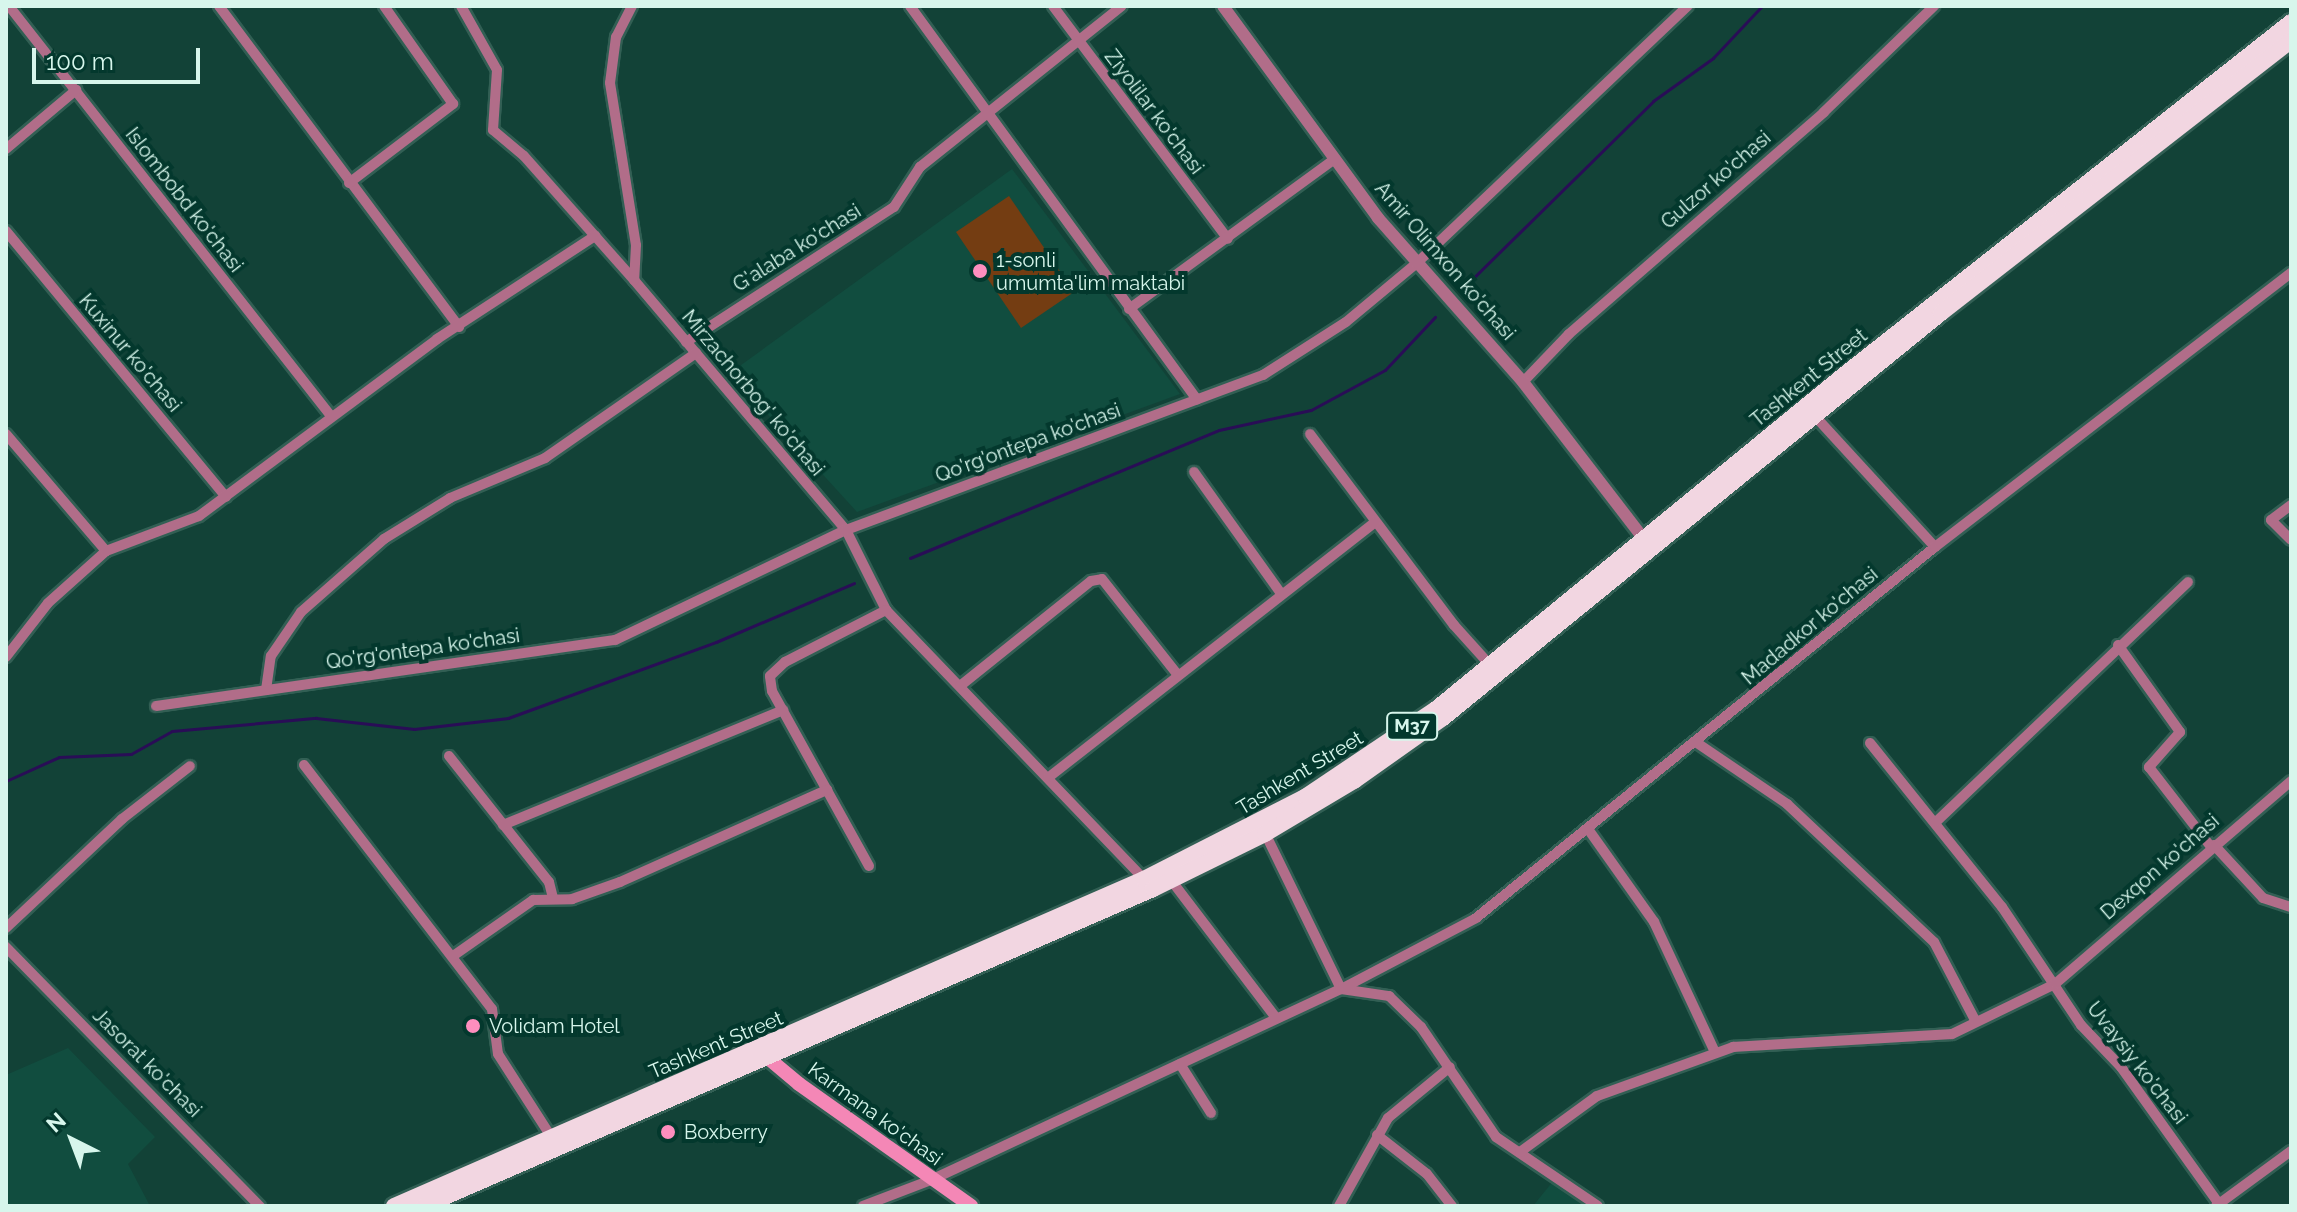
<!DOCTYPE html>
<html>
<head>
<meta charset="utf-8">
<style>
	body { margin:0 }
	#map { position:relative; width:2297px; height:1212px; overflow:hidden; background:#124237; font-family:Raleway,sans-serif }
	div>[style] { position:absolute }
	.built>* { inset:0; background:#114d3f }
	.green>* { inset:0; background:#743d12 }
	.stream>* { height:3px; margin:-1.5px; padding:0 1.5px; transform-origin:1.5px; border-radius:1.5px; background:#290d56 }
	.roads { filter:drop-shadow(2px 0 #325f54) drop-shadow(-2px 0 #325f54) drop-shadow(0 2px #325f54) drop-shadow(0 -2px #325f54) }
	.minor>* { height:10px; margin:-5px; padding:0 5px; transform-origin:5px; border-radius:5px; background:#b16d89 }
	.tertiary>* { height:12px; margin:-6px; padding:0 6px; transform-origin:6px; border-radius:6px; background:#b16d89 }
	.secondary>* { height:14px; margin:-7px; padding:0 7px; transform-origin:7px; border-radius:7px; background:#f487b6 }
	.trunk>* { height:16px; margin:-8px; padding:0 8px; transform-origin:8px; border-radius:8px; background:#f2d6e1 }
	.dots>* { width:22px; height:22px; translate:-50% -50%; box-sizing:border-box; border:4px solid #03382d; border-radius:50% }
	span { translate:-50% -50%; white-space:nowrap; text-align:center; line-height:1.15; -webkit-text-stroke:8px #03382d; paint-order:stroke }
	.shield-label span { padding:2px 6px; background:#03382d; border:2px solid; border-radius:6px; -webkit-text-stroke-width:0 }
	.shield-label { font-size:18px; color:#d7f6ec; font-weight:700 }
	.street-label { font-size:20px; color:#d7f6ec }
	.poi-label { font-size:20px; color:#d7f6ec }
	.left { translate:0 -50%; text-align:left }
	.frame { position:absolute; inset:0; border:8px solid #d7f6ec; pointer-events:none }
	.north { position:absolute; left:32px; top:1100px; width:80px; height:80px; -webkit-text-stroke:6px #03382d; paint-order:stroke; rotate:318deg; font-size:22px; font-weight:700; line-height:32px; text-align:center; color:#d7f6ec }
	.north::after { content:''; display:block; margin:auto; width:28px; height:36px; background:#d7f6ec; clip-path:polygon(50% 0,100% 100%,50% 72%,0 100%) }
	.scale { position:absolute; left:32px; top:48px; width:168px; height:36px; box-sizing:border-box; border:4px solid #d7f6ec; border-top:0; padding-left:10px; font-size:24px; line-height:28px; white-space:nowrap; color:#d7f6ec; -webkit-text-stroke:6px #03382d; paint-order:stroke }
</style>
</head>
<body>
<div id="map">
	<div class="built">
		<i style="clip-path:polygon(1012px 169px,1180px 394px,857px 512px,730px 373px)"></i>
		<i style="clip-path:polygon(68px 1048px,155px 1137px,128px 1164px,150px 1206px,6px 1206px,6px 1075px)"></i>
		<i style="clip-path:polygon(1554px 1180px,1586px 1206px,1533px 1206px)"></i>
	</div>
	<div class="green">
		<i style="clip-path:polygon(1009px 196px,1074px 292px,1021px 328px,956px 232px)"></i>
	</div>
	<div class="stream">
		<i style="left:1461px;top:290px;width:269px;rotate:-44.5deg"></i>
		<i style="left:1653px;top:101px;width:74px;rotate:-35.6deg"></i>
		<i style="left:1713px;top:58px;width:71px;rotate:-46.7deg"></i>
		<i style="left:910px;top:558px;width:334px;rotate:-22.5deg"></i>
		<i style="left:1219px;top:430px;width:94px;rotate:-12.3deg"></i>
		<i style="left:1311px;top:410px;width:84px;rotate:-28.4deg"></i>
		<i style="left:1385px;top:370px;width:73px;rotate:-46.7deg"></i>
		<i style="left:6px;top:781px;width:58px;rotate:-24.4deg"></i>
		<i style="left:59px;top:757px;width:72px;rotate:-2.4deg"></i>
		<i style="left:131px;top:754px;width:47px;rotate:-29.3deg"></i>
		<i style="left:172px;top:731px;width:145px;rotate:-5.2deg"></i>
		<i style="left:316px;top:718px;width:99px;rotate:6.4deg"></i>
		<i style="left:414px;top:729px;width:95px;rotate:-6.7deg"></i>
		<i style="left:508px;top:718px;width:221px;rotate:-20.1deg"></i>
		<i style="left:716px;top:642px;width:150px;rotate:-23.1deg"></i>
	</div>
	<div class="roads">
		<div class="minor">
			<i style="left:9px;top:6px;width:521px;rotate:51.86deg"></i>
			<i style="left:219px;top:6px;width:401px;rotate:53.2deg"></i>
			<i style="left:461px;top:6px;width:73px;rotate:60.6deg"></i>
			<i style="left:497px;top:70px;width:60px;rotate:93.8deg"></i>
			<i style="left:493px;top:130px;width:40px;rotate:40deg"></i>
			<i style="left:524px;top:156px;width:166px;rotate:48.4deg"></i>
			<i style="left:634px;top:280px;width:328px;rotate:49.7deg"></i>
			<i style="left:846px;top:530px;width:89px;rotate:63.4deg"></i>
			<i style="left:886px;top:610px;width:376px;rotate:46.2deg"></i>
			<i style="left:632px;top:6px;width:35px;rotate:117deg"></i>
			<i style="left:616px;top:37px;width:46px;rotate:97.4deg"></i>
			<i style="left:610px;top:83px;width:164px;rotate:80.9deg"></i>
			<i style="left:636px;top:245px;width:35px;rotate:93deg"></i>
			<i style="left:910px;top:6px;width:487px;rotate:53.9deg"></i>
			<i style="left:1053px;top:6px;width:291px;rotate:53.1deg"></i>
			<i style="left:6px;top:149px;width:92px;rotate:-40.1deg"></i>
			<i style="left:349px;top:183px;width:131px;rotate:-37.2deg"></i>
			<i style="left:453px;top:104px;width:120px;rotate:-125.1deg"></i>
			<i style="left:6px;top:231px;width:345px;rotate:50.4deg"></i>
			<i style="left:1129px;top:309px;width:255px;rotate:-36.1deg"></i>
			<i style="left:686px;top:342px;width:248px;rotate:-33deg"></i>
			<i style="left:894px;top:207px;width:48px;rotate:-57deg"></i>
			<i style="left:920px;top:167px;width:258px;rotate:-38.6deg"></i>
			<i style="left:1523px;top:382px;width:66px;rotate:-46.2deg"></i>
			<i style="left:1569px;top:334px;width:338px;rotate:-41deg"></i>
			<i style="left:1824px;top:112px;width:153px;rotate:-43.9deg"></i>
			<i style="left:1814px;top:415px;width:179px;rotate:47.5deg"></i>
			<i style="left:6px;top:434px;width:154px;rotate:49.5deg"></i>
			<i style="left:1310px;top:434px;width:239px;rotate:53deg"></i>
			<i style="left:1454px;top:625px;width:54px;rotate:48deg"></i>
			<i style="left:1194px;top:472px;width:148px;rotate:54.4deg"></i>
			<i style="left:2291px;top:505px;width:25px;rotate:143deg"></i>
			<i style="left:2271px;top:520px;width:28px;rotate:45deg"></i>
			<i style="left:2118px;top:645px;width:107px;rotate:54.5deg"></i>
			<i style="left:2180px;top:732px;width:47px;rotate:131.5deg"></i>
			<i style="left:2149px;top:767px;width:101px;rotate:52.2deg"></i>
			<i style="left:6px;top:657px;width:68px;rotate:-52.1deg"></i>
			<i style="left:48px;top:603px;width:78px;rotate:-41.9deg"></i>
			<i style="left:106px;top:551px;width:99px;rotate:-20.6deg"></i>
			<i style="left:199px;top:516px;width:297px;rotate:-36.6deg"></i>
			<i style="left:437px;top:339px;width:189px;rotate:-33.1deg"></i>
			<i style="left:960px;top:686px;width:168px;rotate:-38.7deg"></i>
			<i style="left:1091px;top:581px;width:11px;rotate:-10deg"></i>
			<i style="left:1102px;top:579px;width:121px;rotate:51.7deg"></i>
			<i style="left:266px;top:690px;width:34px;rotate:-82deg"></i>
			<i style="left:271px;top:656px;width:53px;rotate:-55.7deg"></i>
			<i style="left:301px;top:612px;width:111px;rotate:-41.3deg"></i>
			<i style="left:384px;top:539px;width:78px;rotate:-31.8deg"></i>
			<i style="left:450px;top:498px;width:103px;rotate:-22.8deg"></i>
			<i style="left:545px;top:458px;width:184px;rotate:-34.8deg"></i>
			<i style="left:156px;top:706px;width:464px;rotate:-8.2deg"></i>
			<i style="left:615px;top:640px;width:256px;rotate:-25.5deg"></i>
			<i style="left:846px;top:530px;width:445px;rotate:-20.4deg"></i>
			<i style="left:1263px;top:375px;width:98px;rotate:-32.6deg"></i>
			<i style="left:1346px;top:322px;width:94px;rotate:-39.8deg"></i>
			<i style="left:1418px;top:262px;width:372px;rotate:-43.5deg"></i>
			<i style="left:1697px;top:743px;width:109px;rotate:34.1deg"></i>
			<i style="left:1787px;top:804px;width:202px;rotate:43.2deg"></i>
			<i style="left:1934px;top:942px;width:90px;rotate:62.3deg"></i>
			<i style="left:1870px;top:743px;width:211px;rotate:51.2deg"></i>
			<i style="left:2002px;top:907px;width:142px;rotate:56.2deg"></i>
			<i style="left:2081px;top:1025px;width:58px;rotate:46.4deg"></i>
			<i style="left:2121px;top:1067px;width:168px;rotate:54.4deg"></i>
			<i style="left:449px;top:756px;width:161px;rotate:51.6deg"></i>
			<i style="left:549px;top:882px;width:16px;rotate:76deg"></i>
			<i style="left:304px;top:765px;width:308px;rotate:52.4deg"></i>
			<i style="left:492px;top:1009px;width:45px;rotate:82.4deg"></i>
			<i style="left:498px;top:1054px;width:100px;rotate:57.3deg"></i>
			<i style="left:1049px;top:777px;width:414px;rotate:-38deg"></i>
			<i style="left:1936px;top:822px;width:348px;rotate:-43.6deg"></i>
			<i style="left:503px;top:825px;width:303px;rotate:-22.3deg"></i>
			<i style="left:1263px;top:829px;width:178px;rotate:64deg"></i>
			<i style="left:1588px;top:829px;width:114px;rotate:54.6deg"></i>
			<i style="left:1654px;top:922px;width:144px;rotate:64.9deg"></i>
			<i style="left:2214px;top:845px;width:72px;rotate:47.2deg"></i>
			<i style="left:2263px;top:898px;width:29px;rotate:18deg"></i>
			<i style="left:869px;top:866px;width:200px;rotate:-119deg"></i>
			<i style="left:772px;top:691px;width:15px;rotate:-98deg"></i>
			<i style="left:770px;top:676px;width:21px;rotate:-43deg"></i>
			<i style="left:785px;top:662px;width:114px;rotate:-27.2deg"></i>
			<i style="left:1171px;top:880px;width:173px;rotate:52.7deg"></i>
			<i style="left:6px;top:928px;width:159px;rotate:-43.2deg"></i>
			<i style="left:122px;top:819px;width:86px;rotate:-37.9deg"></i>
			<i style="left:6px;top:947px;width:363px;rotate:45.6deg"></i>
			<i style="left:453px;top:956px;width:98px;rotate:-35deg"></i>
			<i style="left:533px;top:900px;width:39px;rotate:-1deg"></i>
			<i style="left:572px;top:899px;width:51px;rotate:-19.5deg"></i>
			<i style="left:620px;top:882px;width:227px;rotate:-24deg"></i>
			<i style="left:1341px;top:989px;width:49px;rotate:8.3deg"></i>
			<i style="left:1389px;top:996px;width:45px;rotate:44.1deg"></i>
			<i style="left:1421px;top:1027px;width:133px;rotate:55.7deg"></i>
			<i style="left:1496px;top:1137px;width:123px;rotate:34.1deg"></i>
			<i style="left:1180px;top:1064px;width:58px;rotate:57.7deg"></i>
			<i style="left:1377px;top:1135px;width:63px;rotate:38deg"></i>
			<i style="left:1427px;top:1174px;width:41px;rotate:52deg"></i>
			<i style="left:1520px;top:1152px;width:95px;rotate:-36deg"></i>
			<i style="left:1597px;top:1096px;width:145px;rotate:-19.8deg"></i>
			<i style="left:1733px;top:1047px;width:219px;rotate:-3.4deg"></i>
			<i style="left:1952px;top:1034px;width:114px;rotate:-25.9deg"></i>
			<i style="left:2055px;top:984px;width:311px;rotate:-40.7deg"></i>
			<i style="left:863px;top:1206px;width:73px;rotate:-20.9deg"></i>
			<i style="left:931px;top:1180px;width:452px;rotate:-25deg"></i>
			<i style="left:1341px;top:989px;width:153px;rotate:-27.7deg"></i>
			<i style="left:1476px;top:918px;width:590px;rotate:-38.95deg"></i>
			<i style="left:1935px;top:547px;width:449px;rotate:-37.6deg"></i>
			<i style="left:1339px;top:1206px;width:101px;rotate:-60.9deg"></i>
			<i style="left:1388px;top:1118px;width:80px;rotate:-39.4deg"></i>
			<i style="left:2216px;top:1206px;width:93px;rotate:-36.3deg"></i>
		</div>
		<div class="tertiary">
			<i style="left:1223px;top:6px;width:263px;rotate:53.8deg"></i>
			<i style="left:1378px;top:218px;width:219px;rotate:48.5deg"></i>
			<i style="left:1523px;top:382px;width:197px;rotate:52.4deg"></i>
		</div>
		<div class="secondary">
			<i style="left:764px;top:1047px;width:12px;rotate:70deg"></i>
			<i style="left:768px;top:1058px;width:40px;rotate:40deg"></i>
			<i style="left:799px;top:1084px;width:211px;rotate:35.3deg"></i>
		</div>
		<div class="trunk">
			<i style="left:394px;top:1206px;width:818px;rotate:-23.56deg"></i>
			<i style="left:1144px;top:879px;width:181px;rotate:-27deg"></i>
			<i style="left:1305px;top:797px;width:158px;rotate:-33.9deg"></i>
			<i style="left:1436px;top:709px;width:529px;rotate:-39.32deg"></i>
			<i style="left:1845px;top:374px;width:568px;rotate:-38.28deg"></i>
			<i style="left:424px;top:1206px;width:795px;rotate:-23.5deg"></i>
			<i style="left:1153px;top:889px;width:125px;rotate:-26.2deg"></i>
			<i style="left:1265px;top:834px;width:104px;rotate:-30.8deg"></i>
			<i style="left:1354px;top:781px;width:109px;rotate:-35.3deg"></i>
			<i style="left:1443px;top:718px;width:642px;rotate:-39.12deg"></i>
			<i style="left:1941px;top:313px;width:443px;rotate:-37.9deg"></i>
		</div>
	</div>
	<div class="dots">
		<i style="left:980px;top:271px;background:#fd8ebe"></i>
		<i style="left:473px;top:1026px;background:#fd8ebe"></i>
		<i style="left:668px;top:1132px;background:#fd8ebe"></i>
	</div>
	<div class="shield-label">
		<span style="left:1412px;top:726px">M37</span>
	</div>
	<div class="street-label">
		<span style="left:1154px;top:112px;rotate:53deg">Ziyolilar ko'chasi</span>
		<span style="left:1716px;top:180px;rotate:-41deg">Gulzor ko'chasi</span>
		<span style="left:184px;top:200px;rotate:52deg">Islombobd ko'chasi</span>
		<span style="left:797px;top:248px;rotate:-32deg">G'alaba ko'chasi</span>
		<span style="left:1445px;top:261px;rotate:49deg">Amir Olimxon ko'chasi</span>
		<span style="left:130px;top:353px;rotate:50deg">Kuxinur ko'chasi</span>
		<span style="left:1809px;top:378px;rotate:-39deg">Tashkent Street</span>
		<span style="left:753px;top:393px;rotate:50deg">Mirzachorbog' ko'chasi</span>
		<span style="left:1028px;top:443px;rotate:-20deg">Qo'rg'ontepa ko'chasi</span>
		<span style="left:1810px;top:626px;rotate:-40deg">Madadkor ko'chasi</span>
		<span style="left:423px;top:649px;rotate:-8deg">Qo'rg'ontepa ko'chasi</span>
		<span style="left:1300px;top:773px;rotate:-31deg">Tashkent Street</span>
		<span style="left:2160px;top:867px;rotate:-41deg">Dexqon ko'chasi</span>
		<span style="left:716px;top:1045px;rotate:-23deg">Tashkent Street</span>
		<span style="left:147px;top:1063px;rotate:45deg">Jasorat ko'chasi</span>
		<span style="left:2137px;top:1063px;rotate:52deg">Uvaysiy ko'chasi</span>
		<span style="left:875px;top:1114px;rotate:36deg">Karmana ko'chasi</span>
	</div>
	<div class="poi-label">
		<span class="left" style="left:996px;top:272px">1-sonli<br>umumta'lim maktabi</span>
		<span class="left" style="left:489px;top:1026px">Volidam Hotel</span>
		<span class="left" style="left:684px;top:1132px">Boxberry</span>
	</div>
	<div class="frame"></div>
	<div class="north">N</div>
	<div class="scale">100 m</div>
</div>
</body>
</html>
